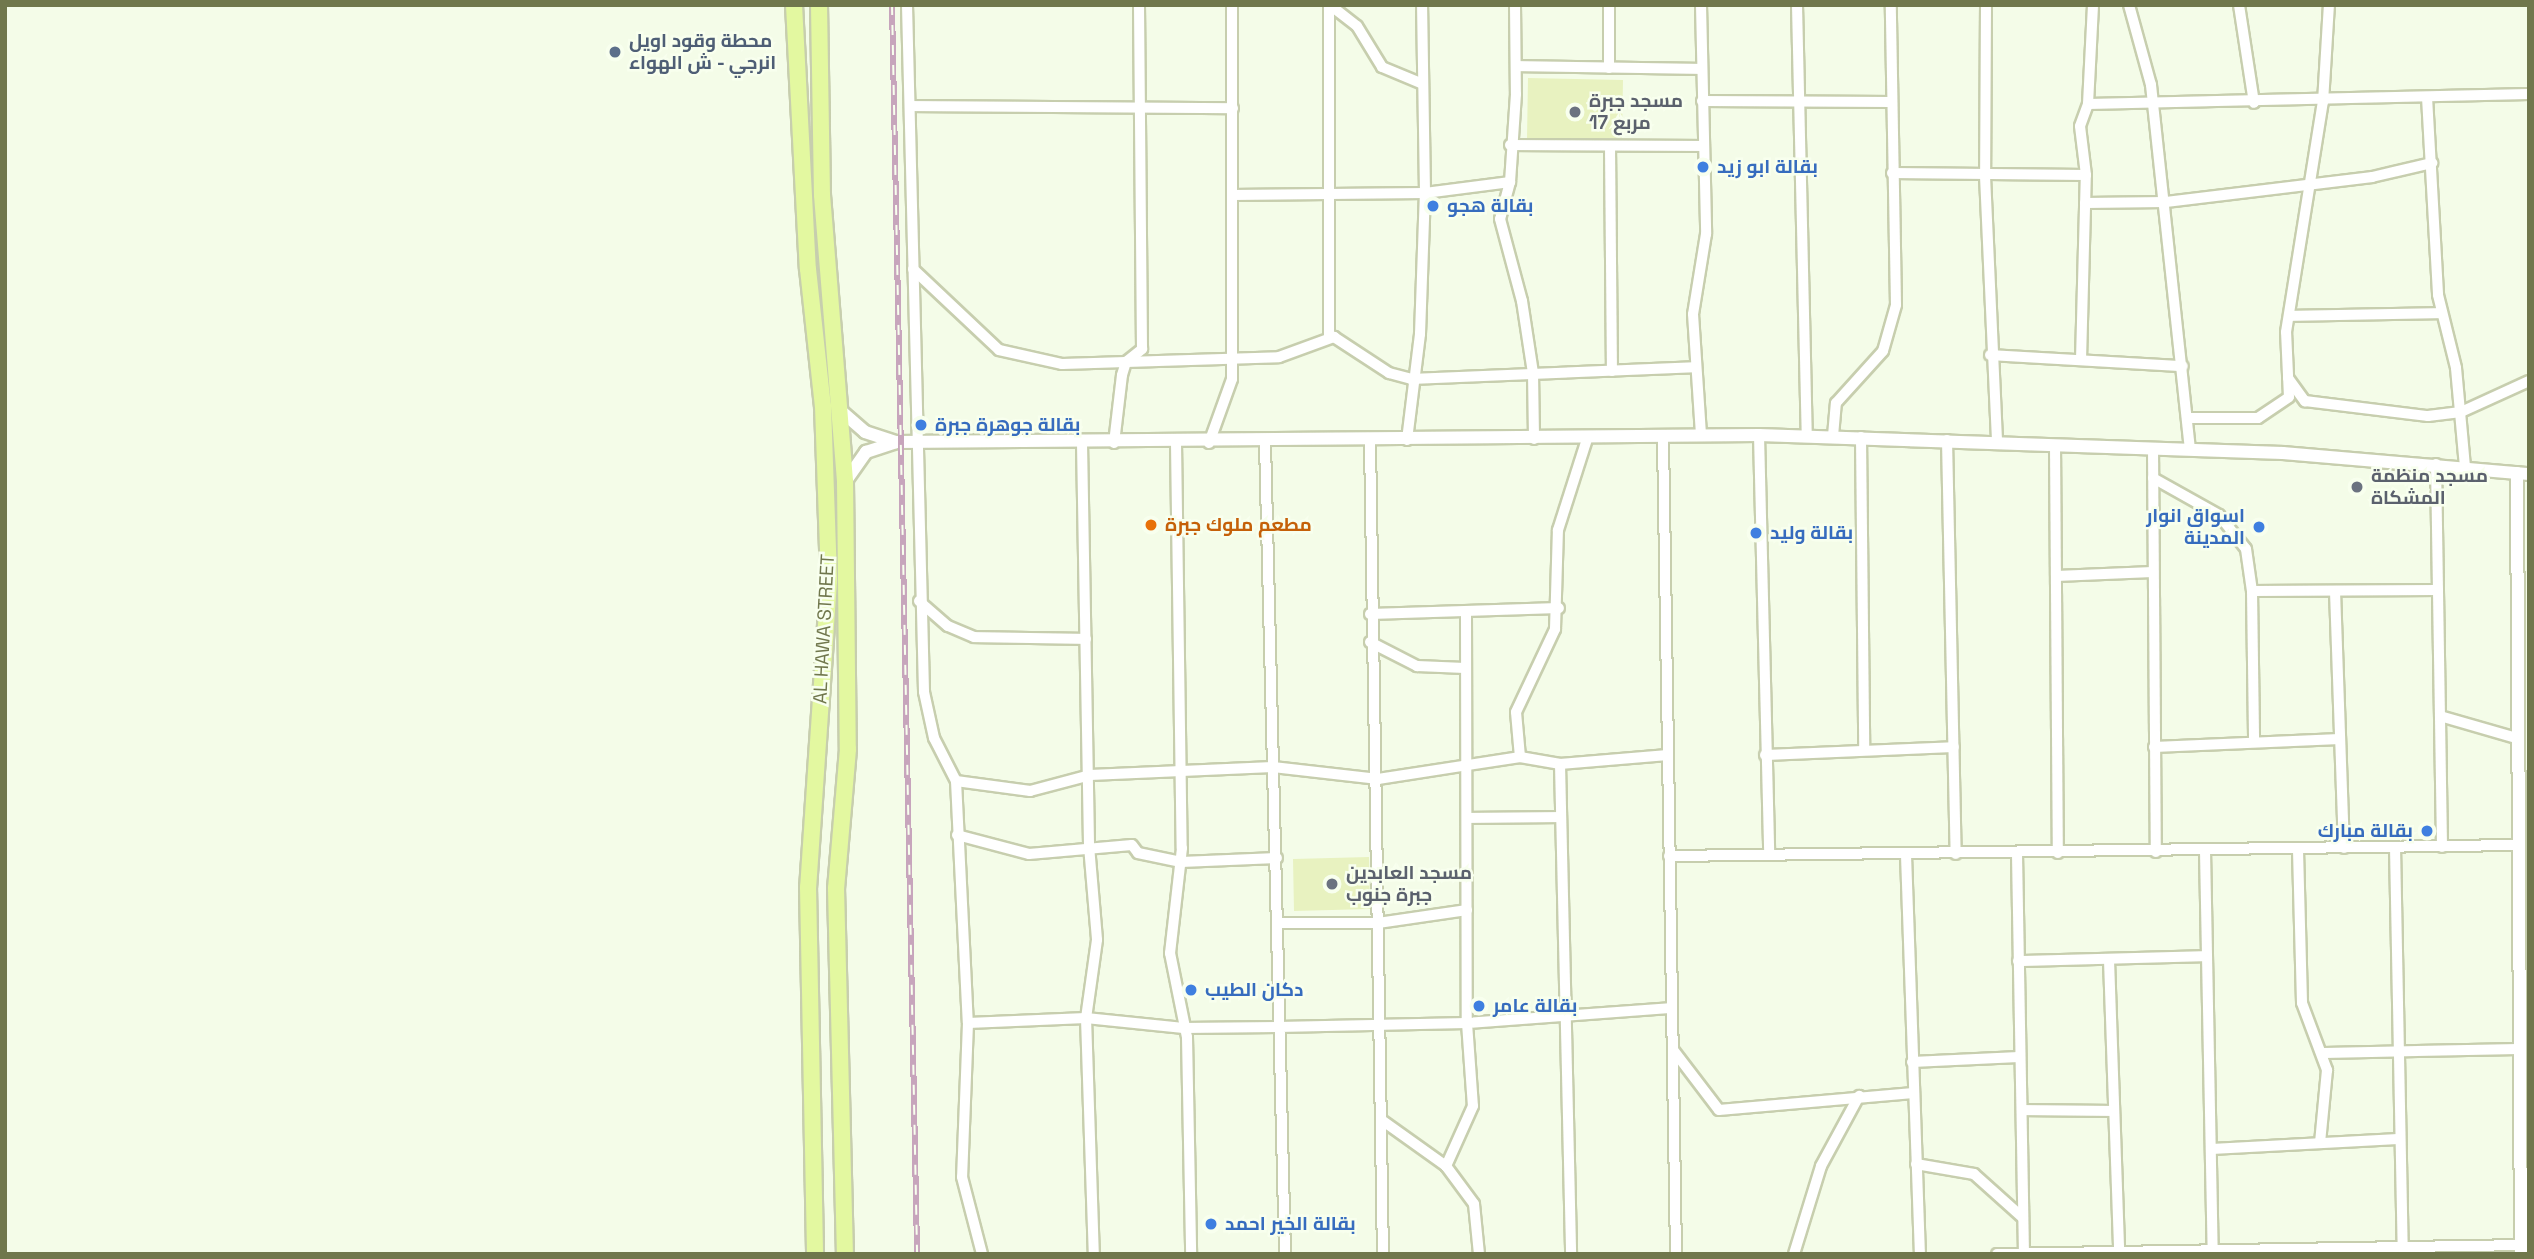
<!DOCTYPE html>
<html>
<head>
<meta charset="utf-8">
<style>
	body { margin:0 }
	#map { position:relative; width:2534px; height:1259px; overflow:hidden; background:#f4fce8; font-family:"Space Grotesk",Cairo,sans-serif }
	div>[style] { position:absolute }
	.building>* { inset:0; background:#e8f2c0 }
	.roads { filter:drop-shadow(2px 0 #c7ceae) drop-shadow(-2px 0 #c7ceae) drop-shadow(0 2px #c7ceae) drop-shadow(0 -2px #c7ceae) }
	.minor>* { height:10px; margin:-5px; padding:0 5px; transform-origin:5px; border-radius:5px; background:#fff }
	.tertiary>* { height:12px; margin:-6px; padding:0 6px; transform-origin:6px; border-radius:6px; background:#fff }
	.trunk>* { height:16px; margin:-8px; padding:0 8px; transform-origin:8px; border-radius:8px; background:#e3f8a0 }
	.rail>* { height:6px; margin-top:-3px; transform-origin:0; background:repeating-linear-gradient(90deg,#f8ffee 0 10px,#c7a5bc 0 20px); box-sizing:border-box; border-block:2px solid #c7a5bc }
	.dots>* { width:19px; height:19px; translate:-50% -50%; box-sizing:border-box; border:4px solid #f8ffee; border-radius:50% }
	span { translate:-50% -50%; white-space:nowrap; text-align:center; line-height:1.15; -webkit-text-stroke:5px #f8ffee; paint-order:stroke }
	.service-label { font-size:19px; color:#4e5e75; font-weight:700 }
	.left { translate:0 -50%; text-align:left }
	.worship-label { font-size:19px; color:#5b616d; font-weight:700 }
	.shop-label { font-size:19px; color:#366cbe; font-weight:700 }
	.right { translate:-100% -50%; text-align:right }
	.food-label { font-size:19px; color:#c56008; font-weight:700 }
	.street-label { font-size:19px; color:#70774c }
	.frame { position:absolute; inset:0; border:7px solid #70774c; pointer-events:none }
</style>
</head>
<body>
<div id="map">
	<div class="building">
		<i style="clip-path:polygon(1528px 78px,1623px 80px,1622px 138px,1527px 138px)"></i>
		<i style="clip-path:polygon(1369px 857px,1370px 909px,1294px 911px,1293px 859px)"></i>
	</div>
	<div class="roads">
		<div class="minor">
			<i style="left:907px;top:5px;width:687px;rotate:88.58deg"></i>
			<i style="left:924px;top:692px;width:47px;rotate:77.7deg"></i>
			<i style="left:934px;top:738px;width:48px;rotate:62.9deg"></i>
			<i style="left:956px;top:781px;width:242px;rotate:87.2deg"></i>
			<i style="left:968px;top:1023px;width:154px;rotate:92.2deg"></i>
			<i style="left:962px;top:1177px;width:80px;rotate:75.4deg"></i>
			<i style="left:1330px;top:5px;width:34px;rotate:38deg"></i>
			<i style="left:1357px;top:26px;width:48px;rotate:58.6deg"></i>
			<i style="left:1382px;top:67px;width:44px;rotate:22.5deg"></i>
			<i style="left:1515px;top:5px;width:89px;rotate:89.4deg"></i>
			<i style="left:1516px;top:94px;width:88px;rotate:93.9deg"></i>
			<i style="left:1510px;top:182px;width:38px;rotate:105deg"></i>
			<i style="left:1500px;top:219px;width:85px;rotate:75deg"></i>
			<i style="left:1522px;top:301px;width:73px;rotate:81.3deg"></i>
			<i style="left:1533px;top:373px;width:66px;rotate:89.1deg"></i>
			<i style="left:1701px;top:5px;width:229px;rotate:88.7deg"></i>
			<i style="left:1706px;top:234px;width:81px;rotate:99.2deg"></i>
			<i style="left:1693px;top:314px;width:122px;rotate:86.2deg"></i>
			<i style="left:1797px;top:5px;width:431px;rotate:88.7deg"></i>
			<i style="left:1986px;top:5px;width:171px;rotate:90.3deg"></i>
			<i style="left:1985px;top:176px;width:266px;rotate:87.4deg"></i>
			<i style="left:2129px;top:5px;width:83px;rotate:74.6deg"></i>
			<i style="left:2151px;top:85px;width:367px;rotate:83.9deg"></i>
			<i style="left:2239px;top:5px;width:99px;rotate:81.3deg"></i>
			<i style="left:1516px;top:66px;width:185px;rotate:0.9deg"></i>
			<i style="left:1609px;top:68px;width:63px;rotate:-90deg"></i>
			<i style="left:2427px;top:97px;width:198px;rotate:86.8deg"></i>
			<i style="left:2438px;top:295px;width:75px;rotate:76.1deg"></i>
			<i style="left:2456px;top:368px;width:99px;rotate:84.8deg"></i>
			<i style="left:1702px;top:101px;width:190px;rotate:0.3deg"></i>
			<i style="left:2088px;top:104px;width:441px;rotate:-1.3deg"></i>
			<i style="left:910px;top:106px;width:323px;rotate:0.4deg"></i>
			<i style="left:1510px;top:145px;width:193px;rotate:0.3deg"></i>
			<i style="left:1610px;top:146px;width:225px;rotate:89.5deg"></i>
			<i style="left:1892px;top:173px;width:194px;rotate:0.6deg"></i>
			<i style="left:1232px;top:195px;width:193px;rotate:-0.6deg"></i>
			<i style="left:1425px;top:193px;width:86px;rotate:-7.4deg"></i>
			<i style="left:2085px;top:203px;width:81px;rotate:-0.7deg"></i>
			<i style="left:2166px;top:202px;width:208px;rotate:-6.9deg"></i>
			<i style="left:2372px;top:177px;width:62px;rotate:-13.1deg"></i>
			<i style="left:913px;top:269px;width:118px;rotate:43.3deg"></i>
			<i style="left:999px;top:350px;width:65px;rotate:12.5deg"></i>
			<i style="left:1062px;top:364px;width:217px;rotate:-1.8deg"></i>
			<i style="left:1279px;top:357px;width:59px;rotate:-20deg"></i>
			<i style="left:1334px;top:337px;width:66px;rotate:33.2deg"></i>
			<i style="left:1389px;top:373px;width:23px;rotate:15deg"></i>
			<i style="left:1411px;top:379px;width:283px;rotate:-2.4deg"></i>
			<i style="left:2289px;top:316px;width:153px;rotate:-1.1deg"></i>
			<i style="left:1329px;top:338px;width:333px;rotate:-90deg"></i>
			<i style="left:1990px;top:355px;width:193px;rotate:3.3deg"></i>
			<i style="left:2081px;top:360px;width:185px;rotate:-88.5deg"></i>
			<i style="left:2086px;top:175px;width:49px;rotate:-97deg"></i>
			<i style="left:2080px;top:126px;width:23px;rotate:-70deg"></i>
			<i style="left:2088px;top:104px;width:99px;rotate:-87.1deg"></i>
			<i style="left:2288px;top:378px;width:29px;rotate:54deg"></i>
			<i style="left:2305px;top:401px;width:124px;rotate:7deg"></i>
			<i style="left:2428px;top:416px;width:33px;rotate:-7deg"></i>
			<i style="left:2461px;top:412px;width:75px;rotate:-24.5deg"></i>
			<i style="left:2187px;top:418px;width:71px"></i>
			<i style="left:2258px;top:418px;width:37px;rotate:-34deg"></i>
			<i style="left:2289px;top:397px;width:65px;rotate:-92.6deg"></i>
			<i style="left:2286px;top:332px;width:233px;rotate:-80.9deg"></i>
			<i style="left:2323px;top:102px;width:97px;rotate:-86.5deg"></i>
			<i style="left:1759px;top:435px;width:419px;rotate:88.6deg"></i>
			<i style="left:1833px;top:436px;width:33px;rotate:-85deg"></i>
			<i style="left:1836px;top:403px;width:70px;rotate:-47.9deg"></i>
			<i style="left:1883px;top:351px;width:48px;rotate:-74.2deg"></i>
			<i style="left:1896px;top:305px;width:300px;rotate:-91deg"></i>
			<i style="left:1663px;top:437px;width:817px;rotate:89.09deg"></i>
			<i style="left:1861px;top:437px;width:312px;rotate:89.4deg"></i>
			<i style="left:1370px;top:440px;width:814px;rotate:89.09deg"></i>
			<i style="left:1407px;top:440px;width:107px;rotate:-83deg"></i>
			<i style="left:1420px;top:334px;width:141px;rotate:-88deg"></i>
			<i style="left:1425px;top:193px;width:188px;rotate:-90.9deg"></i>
			<i style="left:1947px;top:440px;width:414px;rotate:88.8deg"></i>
			<i style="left:1265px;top:442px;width:812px;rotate:88.59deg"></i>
			<i style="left:1082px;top:443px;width:403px;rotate:89deg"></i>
			<i style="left:1089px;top:846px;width:94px;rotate:85.1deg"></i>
			<i style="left:1097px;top:940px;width:79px;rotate:98deg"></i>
			<i style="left:1086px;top:1018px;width:236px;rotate:88.1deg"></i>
			<i style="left:1114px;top:443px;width:68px;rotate:-83.3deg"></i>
			<i style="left:1122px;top:375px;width:14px;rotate:-73deg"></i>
			<i style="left:1126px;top:362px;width:21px;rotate:-39deg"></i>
			<i style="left:1142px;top:349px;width:344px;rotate:-90.5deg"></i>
			<i style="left:1176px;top:443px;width:405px;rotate:89.2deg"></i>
			<i style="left:1182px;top:848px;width:106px;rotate:96.5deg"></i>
			<i style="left:1170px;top:953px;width:86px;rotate:78.6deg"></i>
			<i style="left:1187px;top:1037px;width:217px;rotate:88.9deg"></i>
			<i style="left:1209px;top:443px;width:68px;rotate:-70.2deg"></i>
			<i style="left:1232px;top:379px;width:374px;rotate:-90deg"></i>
			<i style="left:2055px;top:445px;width:408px;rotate:89.6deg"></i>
			<i style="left:2153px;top:449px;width:403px;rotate:89.6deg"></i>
			<i style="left:2436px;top:464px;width:383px;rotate:89.1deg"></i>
			<i style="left:2153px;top:478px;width:76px;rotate:29.3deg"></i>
			<i style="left:2219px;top:515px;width:43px;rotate:51.5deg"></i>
			<i style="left:2246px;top:549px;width:42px;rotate:81.9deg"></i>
			<i style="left:2252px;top:591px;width:151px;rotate:89.2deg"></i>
			<i style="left:2056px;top:576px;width:97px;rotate:-2.4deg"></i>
			<i style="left:2252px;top:591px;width:186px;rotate:-0.3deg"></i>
			<i style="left:2335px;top:591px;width:257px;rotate:88deg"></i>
			<i style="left:919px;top:601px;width:38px;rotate:41deg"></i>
			<i style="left:948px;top:626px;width:28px;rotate:23deg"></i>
			<i style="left:974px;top:637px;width:112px;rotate:1deg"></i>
			<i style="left:1466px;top:611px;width:412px;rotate:89.9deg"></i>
			<i style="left:1467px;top:1023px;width:83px;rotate:85.9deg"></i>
			<i style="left:1473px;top:1106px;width:66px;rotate:114.2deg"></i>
			<i style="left:1446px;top:1166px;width:47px;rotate:53.6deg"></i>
			<i style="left:1474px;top:1204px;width:50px;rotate:84.3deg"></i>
			<i style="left:1370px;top:614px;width:189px;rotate:-1.8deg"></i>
			<i style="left:1370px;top:642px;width:53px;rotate:27.1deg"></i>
			<i style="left:1417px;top:666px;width:48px;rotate:2.4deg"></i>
			<i style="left:2440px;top:716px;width:79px;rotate:16.1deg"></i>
			<i style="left:2154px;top:747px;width:186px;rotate:-2.5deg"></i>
			<i style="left:1765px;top:755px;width:189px;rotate:-2.4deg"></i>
			<i style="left:1520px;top:757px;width:45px;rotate:-95.1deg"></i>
			<i style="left:1516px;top:712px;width:92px;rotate:-64.8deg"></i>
			<i style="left:1555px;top:629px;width:99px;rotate:-88.3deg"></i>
			<i style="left:1558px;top:530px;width:96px;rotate:-72.3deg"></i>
			<i style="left:1560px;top:764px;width:490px;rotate:88.7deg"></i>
			<i style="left:956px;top:781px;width:75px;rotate:7.7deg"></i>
			<i style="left:1030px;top:791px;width:62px;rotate:-14.9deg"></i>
			<i style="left:1090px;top:775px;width:183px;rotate:-2.5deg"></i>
			<i style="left:1273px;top:767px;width:106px;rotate:6.5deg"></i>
			<i style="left:1378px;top:779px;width:144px;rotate:-8.8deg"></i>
			<i style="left:1520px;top:757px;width:41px;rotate:9.9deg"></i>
			<i style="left:1560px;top:764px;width:108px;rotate:-4.8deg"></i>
			<i style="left:1467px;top:818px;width:93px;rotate:-0.6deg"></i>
			<i style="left:957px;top:835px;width:74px;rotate:14.8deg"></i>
			<i style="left:1029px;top:854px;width:103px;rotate:-5deg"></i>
			<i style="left:1132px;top:845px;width:10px;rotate:53deg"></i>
			<i style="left:1138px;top:853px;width:44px;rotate:11.8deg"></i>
			<i style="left:1181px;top:862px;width:96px;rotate:-2.4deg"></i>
			<i style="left:2395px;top:847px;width:407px;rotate:88.9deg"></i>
			<i style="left:2298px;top:850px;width:153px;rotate:88.5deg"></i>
			<i style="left:2302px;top:1003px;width:72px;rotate:69.5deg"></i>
			<i style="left:2327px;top:1070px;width:73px;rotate:95.5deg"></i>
			<i style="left:2205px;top:851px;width:402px;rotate:88.9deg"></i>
			<i style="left:2017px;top:854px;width:400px;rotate:89deg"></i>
			<i style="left:1906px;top:855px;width:399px;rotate:88deg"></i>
			<i style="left:1669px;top:856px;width:846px;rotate:-0.74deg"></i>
			<i style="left:1280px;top:923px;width:98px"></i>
			<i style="left:1378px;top:923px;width:90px;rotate:-8.3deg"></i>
			<i style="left:2109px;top:960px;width:290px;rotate:88deg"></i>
			<i style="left:2018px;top:961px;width:188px;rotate:-1.5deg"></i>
			<i style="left:968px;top:1023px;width:118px;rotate:-2.4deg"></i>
			<i style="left:1086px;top:1018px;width:98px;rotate:5.9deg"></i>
			<i style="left:1183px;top:1028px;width:95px;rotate:-0.6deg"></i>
			<i style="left:1278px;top:1027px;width:189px;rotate:-1.2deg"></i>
			<i style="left:1467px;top:1023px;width:203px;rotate:-4.2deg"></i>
			<i style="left:1674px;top:1051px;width:74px;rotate:52.7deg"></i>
			<i style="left:1719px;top:1110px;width:195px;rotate:-5deg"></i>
			<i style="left:2324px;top:1053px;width:195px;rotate:-1.2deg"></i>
			<i style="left:1912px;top:1062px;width:107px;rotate:-2.7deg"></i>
			<i style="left:2022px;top:1110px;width:90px;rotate:0.6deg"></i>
			<i style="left:1383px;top:1121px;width:77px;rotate:35.5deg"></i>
			<i style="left:2212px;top:1149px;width:186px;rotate:-3.1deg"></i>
			<i style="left:1916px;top:1164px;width:59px;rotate:9.8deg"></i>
			<i style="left:1974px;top:1174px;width:66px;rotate:41.9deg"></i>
			<i style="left:1794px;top:1254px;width:92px;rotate:-72.9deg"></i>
			<i style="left:1821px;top:1166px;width:80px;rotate:-61.5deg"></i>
			<i style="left:1997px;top:1254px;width:524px;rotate:-0.98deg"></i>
		</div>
		<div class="tertiary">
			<i style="left:841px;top:411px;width:32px;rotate:41deg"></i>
			<i style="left:865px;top:432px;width:33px;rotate:18deg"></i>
			<i style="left:2517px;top:473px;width:781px;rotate:89.71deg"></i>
			<i style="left:845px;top:482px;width:37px;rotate:-55deg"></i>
			<i style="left:866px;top:452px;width:32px;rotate:-18deg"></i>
			<i style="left:896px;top:442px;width:863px;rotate:-0.46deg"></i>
			<i style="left:1759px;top:435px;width:524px;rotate:1.97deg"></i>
			<i style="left:2283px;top:453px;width:247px;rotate:4.9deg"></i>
		</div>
		<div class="trunk">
			<i style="left:794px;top:5px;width:264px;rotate:87deg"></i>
			<i style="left:808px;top:269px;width:138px;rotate:83.8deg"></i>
			<i style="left:823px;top:406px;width:175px;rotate:88deg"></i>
			<i style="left:829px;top:581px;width:307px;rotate:93.9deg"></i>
			<i style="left:808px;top:887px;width:367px;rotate:88.9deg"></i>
			<i style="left:819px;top:5px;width:190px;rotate:89.1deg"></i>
			<i style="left:822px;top:195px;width:288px;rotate:85.4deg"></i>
			<i style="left:845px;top:482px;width:267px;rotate:89.4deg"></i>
			<i style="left:848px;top:749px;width:140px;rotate:94.9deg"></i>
			<i style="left:836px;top:888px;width:366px;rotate:88.6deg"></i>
		</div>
	</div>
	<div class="rail">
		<i style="left:892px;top:5px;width:1249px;rotate:88.85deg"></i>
	</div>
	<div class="dots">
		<i style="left:615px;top:52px;background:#5c6f8a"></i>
		<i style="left:1575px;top:112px;background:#6b7280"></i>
		<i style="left:1703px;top:167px;background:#3f7fe0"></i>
		<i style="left:1433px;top:206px;background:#3f7fe0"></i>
		<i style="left:921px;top:425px;background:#3f7fe0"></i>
		<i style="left:2357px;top:487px;background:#6b7280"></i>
		<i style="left:1151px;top:525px;background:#e8710a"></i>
		<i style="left:2259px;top:527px;background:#3f7fe0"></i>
		<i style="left:1756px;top:533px;background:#3f7fe0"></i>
		<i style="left:2427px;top:831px;background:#3f7fe0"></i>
		<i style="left:1332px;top:884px;background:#6b7280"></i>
		<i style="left:1191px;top:990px;background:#3f7fe0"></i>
		<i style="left:1479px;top:1006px;background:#3f7fe0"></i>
		<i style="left:1211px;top:1224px;background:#3f7fe0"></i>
	</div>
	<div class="service-label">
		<span class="left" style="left:629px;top:52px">محطة وقود اويل<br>انرجي - ش الهواء</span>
	</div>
	<div class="worship-label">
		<span class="left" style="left:1589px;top:112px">مسجد جبرة<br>مربع 17</span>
		<span class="left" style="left:2371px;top:487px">مسجد منظمة<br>المشكاة</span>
		<span class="left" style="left:1346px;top:884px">مسجد العابدين<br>جبرة جنوب</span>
	</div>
	<div class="shop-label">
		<span class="left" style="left:1717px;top:167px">بقالة ابو زيد</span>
		<span class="left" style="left:1447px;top:206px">بقالة هجو</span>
		<span class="left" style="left:935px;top:425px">بقالة جوهرة جبرة</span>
		<span class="right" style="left:2245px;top:527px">اسواق انوار<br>المدينة</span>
		<span class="left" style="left:1770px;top:533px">بقالة وليد</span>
		<span class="right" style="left:2413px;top:831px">بقالة مبارك</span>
		<span class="left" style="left:1205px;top:990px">دكان الطيب</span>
		<span class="left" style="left:1493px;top:1006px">بقالة عامر</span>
		<span class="left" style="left:1225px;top:1224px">بقالة الخير احمد</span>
	</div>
	<div class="food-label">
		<span class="left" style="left:1165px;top:525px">مطعم ملوك جبرة</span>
	</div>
	<div class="street-label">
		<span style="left:824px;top:629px;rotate:-87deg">AL HAWA STREET</span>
	</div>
	<div class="frame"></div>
</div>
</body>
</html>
